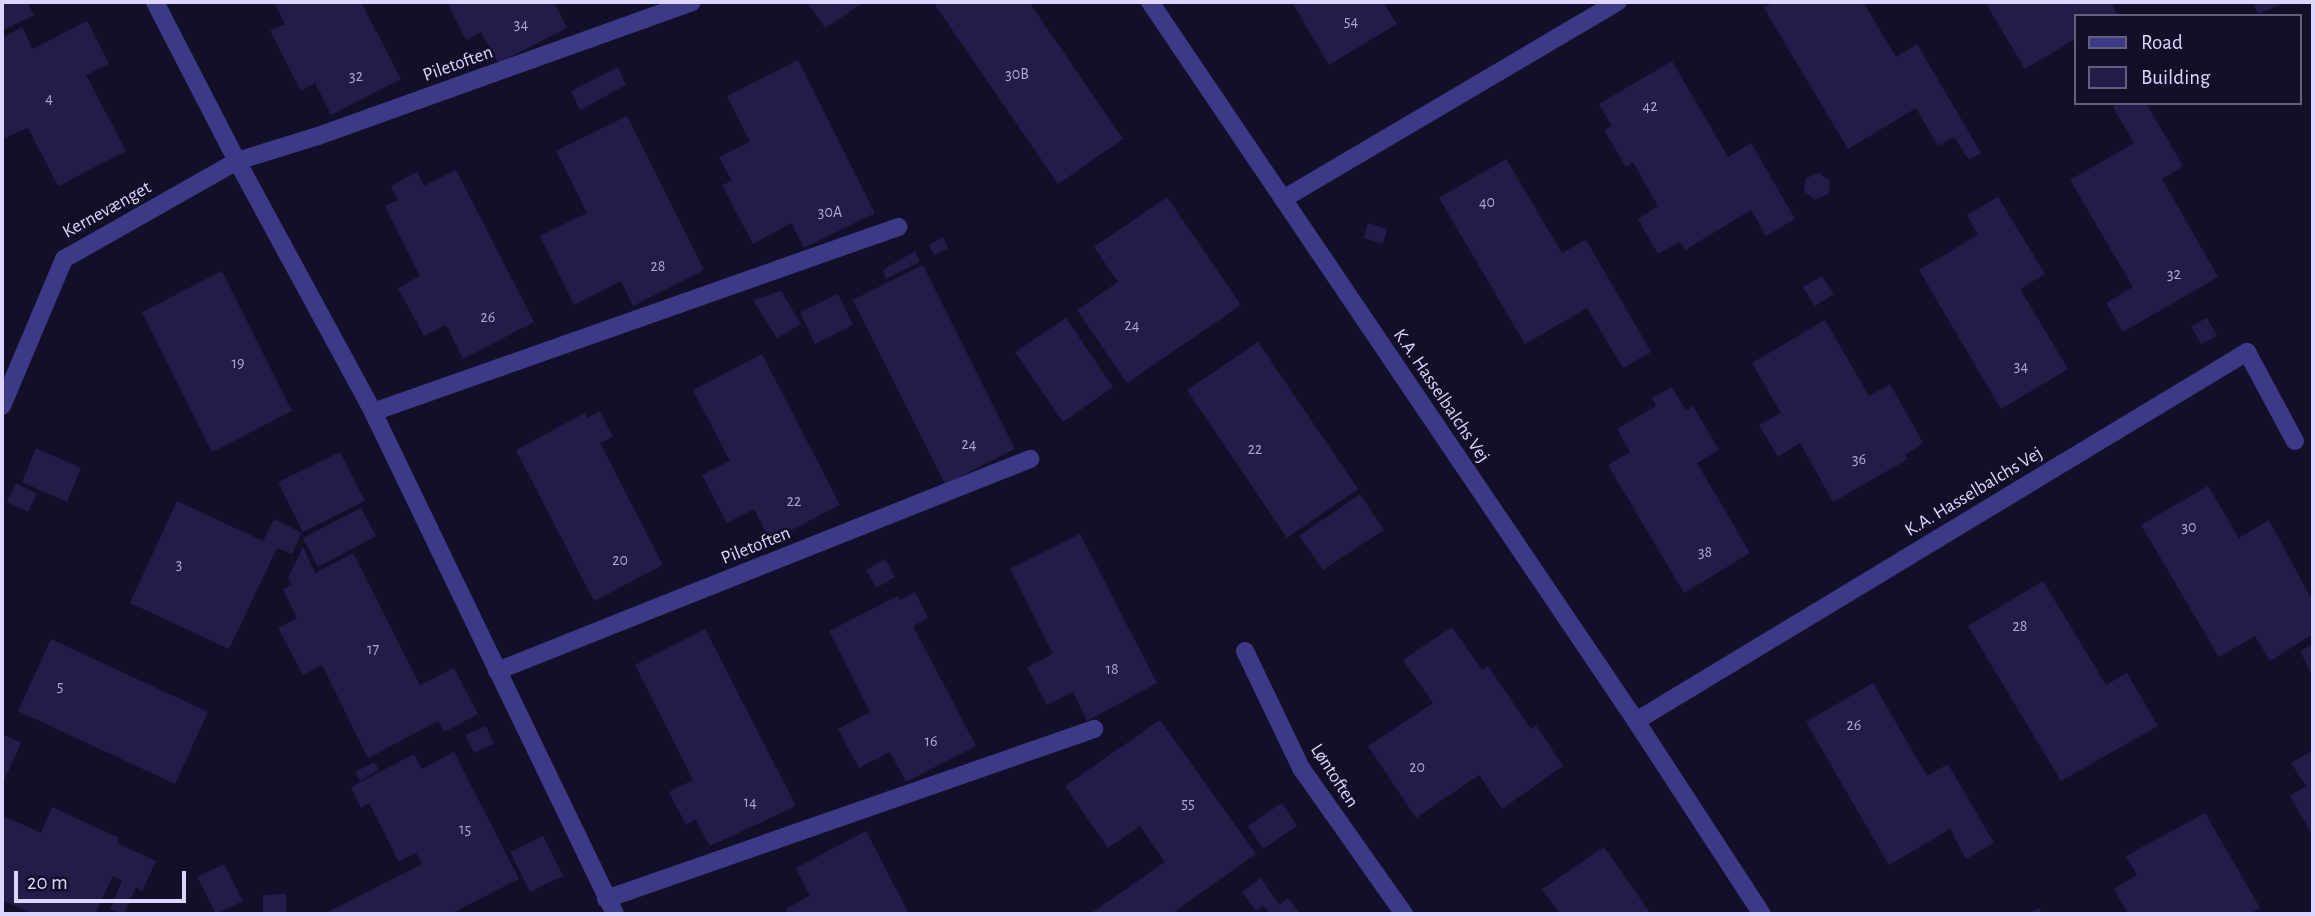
<!DOCTYPE html>
<html>
<head>
<meta charset="utf-8">
<style>
	body { margin:0 }
	#map { position:relative; width:2315px; height:916px; overflow:hidden; background:#130f28; font-family:"Alegreya Sans",sans-serif }
	div>[style] { position:absolute }
	.building>* { inset:0; background:#241b49 }
	.minor>* { height:18px; margin:-9px; padding:0 9px; transform-origin:9px; border-radius:9px; background:#3c3a87 }
	span { translate:-50% -50%; white-space:nowrap; text-align:center; line-height:1.15; -webkit-text-stroke:5px #130f28; paint-order:stroke }
	.number-label { font-size:16px; color:#aca7d2 }
	.number-label span { -webkit-text-stroke-width:0 }
	.street-label { font-size:19px; color:#dad6ff }
	.frame { position:absolute; inset:0; border:4px solid #dad6ff; pointer-events:none }
	.legend { position:absolute; left:2074px; top:14px; width:228px; height:91px; box-sizing:border-box; background:#130f28; border:2px solid #635f7e; margin:0; padding:9px 12px; list-style:none; font-size:21px; color:#dad6ff }
	.legend li { display:flex; align-items:center; gap:14px; height:35px }
	.legend b { width:35px; border:2px solid #635f7e }
	.scale { position:absolute; left:14px; top:871px; width:172px; height:32px; box-sizing:border-box; border:4px solid #dad6ff; border-top:0; padding-left:9px; font-size:21px; line-height:24px; white-space:nowrap; color:#dad6ff; -webkit-text-stroke:5px #130f28; paint-order:stroke }
</style>
</head>
<body>
<div id="map">
	<div class="building">
		<i style="clip-path:polygon(2px 2px,27px 2px,34px 15px,2px 31px)"></i>
		<i style="clip-path:polygon(274px 2px,361px 2px,401px 79px,331px 115px,315px 83px,301px 91px,270px 31px,285px 24px)"></i>
		<i style="clip-path:polygon(447px 2px,554px 2px,567px 28px,498px 63px,481px 32px,466px 40px)"></i>
		<i style="clip-path:polygon(807px 2px,864px 2px,825px 28px)"></i>
		<i style="clip-path:polygon(933px 2px,1029px 2px,1123px 139px,1058px 184px)"></i>
		<i style="clip-path:polygon(1292px 2px,1383px 2px,1397px 24px,1329px 65px)"></i>
		<i style="clip-path:polygon(1774px 2px,1863px 2px,1896px 57px,1917px 44px,1981px 153px,1969px 160px,1954px 137px,1938px 146px,1916px 108px,1848px 149px,1764px 8px)"></i>
		<i style="clip-path:polygon(1985px 2px,2111px 2px,2117px 14px,2075px 16px,2075px 39px,2025px 69px)"></i>
		<i style="clip-path:polygon(2253px 2px,2287px 2px,2258px 14px)"></i>
		<i style="clip-path:polygon(87px 21px,109px 64px,86px 75px,126px 151px,58px 186px,28px 128px,2px 139px,2px 38px,22px 27px,33px 49px)"></i>
		<i style="clip-path:polygon(798px 60px,875px 213px,804px 248px,791px 223px,753px 244px,722px 185px,732px 181px,719px 157px,750px 142px,727px 96px)"></i>
		<i style="clip-path:polygon(1672px 61px,1728px 157px,1751px 143px,1795px 219px,1766px 236px,1751px 210px,1685px 250px,1680px 242px,1658px 254px,1638px 219px,1658px 206px,1633px 162px,1626px 167px,1604px 130px,1612px 126px,1599px 104px)"></i>
		<i style="clip-path:polygon(618px 67px,626px 85px,580px 110px,571px 91px)"></i>
		<i style="clip-path:polygon(2120px 103px,2146px 103px,2183px 166px,2162px 179px,2218px 277px,2123px 332px,2106px 303px,2133px 287px,2070px 180px,2134px 143px,2113px 107px)"></i>
		<i style="clip-path:polygon(627px 116px,704px 270px,633px 306px,621px 281px,574px 305px,540px 236px,587px 213px,556px 151px)"></i>
		<i style="clip-path:polygon(1506px 159px,1562px 253px,1586px 240px,1651px 352px,1623px 368px,1587px 308px,1525px 344px,1439px 198px)"></i>
		<i style="clip-path:polygon(456px 170px,534px 322px,463px 359px,446px 325px,424px 336px,398px 288px,420px 276px,385px 206px,398px 200px,391px 186px,417px 172px,424px 186px)"></i>
		<i style="clip-path:polygon(1819px 173px,1830px 181px,1828px 194px,1815px 200px,1804px 191px,1806px 178px)"></i>
		<i style="clip-path:polygon(1167px 197px,1241px 305px,1127px 383px,1077px 310px,1118px 282px,1094px 247px)"></i>
		<i style="clip-path:polygon(1998px 197px,2045px 274px,2020px 289px,2068px 369px,2001px 409px,1919px 270px,1978px 235px,1967px 215px)"></i>
		<i style="clip-path:polygon(1368px 223px,1387px 229px,1383px 244px,1364px 238px)"></i>
		<i style="clip-path:polygon(943px 237px,948px 248px,934px 255px,929px 245px)"></i>
		<i style="clip-path:polygon(915px 251px,920px 262px,886px 279px,883px 270px)"></i>
		<i style="clip-path:polygon(923px 265px,1015px 449px,945px 484px,853px 300px)"></i>
		<i style="clip-path:polygon(222px 271px,292px 411px,212px 452px,142px 312px)"></i>
		<i style="clip-path:polygon(1822px 276px,1834px 294px,1815px 306px,1803px 287px)"></i>
		<i style="clip-path:polygon(781px 291px,801px 324px,777px 338px,753px 300px)"></i>
		<i style="clip-path:polygon(838px 294px,853px 325px,815px 344px,800px 312px)"></i>
		<i style="clip-path:polygon(1066px 318px,1113px 387px,1063px 422px,1015px 352px)"></i>
		<i style="clip-path:polygon(2207px 318px,2217px 336px,2201px 344px,2191px 326px)"></i>
		<i style="clip-path:polygon(1825px 320px,1869px 396px,1890px 384px,1923px 443px,1905px 455px,1908px 459px,1833px 502px,1800px 443px,1778px 457px,1759px 425px,1781px 413px,1752px 363px)"></i>
		<i style="clip-path:polygon(1258px 342px,1358px 489px,1287px 538px,1187px 390px)"></i>
		<i style="clip-path:polygon(762px 354px,840px 505px,770px 541px,754px 509px,727px 523px,702px 475px,730px 461px,693px 390px)"></i>
		<i style="clip-path:polygon(1672px 387px,1686px 411px,1693px 406px,1719px 450px,1697px 463px,1750px 553px,1684px 593px,1608px 465px,1630px 452px,1617px 429px,1656px 406px,1652px 398px)"></i>
		<i style="clip-path:polygon(600px 411px,613px 437px,600px 443px,663px 565px,594px 601px,516px 450px,585px 413px,587px 418px)"></i>
		<i style="clip-path:polygon(36px 448px,81px 468px,67px 502px,22px 482px)"></i>
		<i style="clip-path:polygon(340px 452px,365px 501px,303px 532px,278px 482px)"></i>
		<i style="clip-path:polygon(16px 483px,37px 494px,28px 512px,7px 502px)"></i>
		<i style="clip-path:polygon(2208px 486px,2239px 538px,2269px 520px,2313px 602px,2313px 634px,2270px 661px,2255px 636px,2219px 657px,2141px 525px)"></i>
		<i style="clip-path:polygon(1360px 494px,1384px 530px,1323px 570px,1299px 536px)"></i>
		<i style="clip-path:polygon(177px 501px,263px 541px,274px 519px,302px 533px,292px 554px,277px 548px,229px 649px,130px 603px)"></i>
		<i style="clip-path:polygon(361px 508px,376px 536px,318px 567px,303px 538px)"></i>
		<i style="clip-path:polygon(1080px 534px,1157px 683px,1087px 721px,1073px 692px,1047px 705px,1027px 667px,1053px 654px,1010px 569px)"></i>
		<i style="clip-path:polygon(303px 547px,315px 573px,353px 553px,420px 685px,454px 668px,478px 714px,444px 732px,438px 721px,368px 758px,322px 665px,303px 675px,278px 628px,297px 618px,283px 589px,292px 585px,288px 578px)"></i>
		<i style="clip-path:polygon(885px 559px,895px 577px,876px 588px,866px 570px)"></i>
		<i style="clip-path:polygon(2043px 581px,2106px 685px,2127px 673px,2158px 726px,2061px 781px,1968px 626px)"></i>
		<i style="clip-path:polygon(915px 592px,928px 618px,913px 626px,976px 746px,906px 782px,890px 752px,859px 768px,838px 729px,870px 712px,829px 631px,898px 596px,900px 600px)"></i>
		<i style="clip-path:polygon(1452px 627px,1482px 670px,1488px 666px,1531px 729px,1536px 725px,1563px 766px,1502px 809px,1479px 775px,1416px 818px,1368px 746px,1433px 703px,1403px 660px)"></i>
		<i style="clip-path:polygon(705px 629px,796px 806px,710px 846px,695px 819px,686px 825px,669px 792px,693px 780px,635px 665px)"></i>
		<i style="clip-path:polygon(51px 639px,208px 712px,175px 784px,18px 711px)"></i>
		<i style="clip-path:polygon(2313px 644px,2313px 677px,2300px 651px)"></i>
		<i style="clip-path:polygon(1873px 683px,1927px 776px,1948px 764px,1994px 843px,1966px 859px,1950px 829px,1889px 865px,1806px 722px)"></i>
		<i style="clip-path:polygon(1160px 720px,1256px 854px,1171px 914px,1090px 914px,1165px 862px,1140px 826px,1108px 848px,1065px 786px)"></i>
		<i style="clip-path:polygon(486px 726px,494px 744px,474px 753px,465px 735px)"></i>
		<i style="clip-path:polygon(2px 734px,21px 743px,2px 785px)"></i>
		<i style="clip-path:polygon(2313px 750px,2313px 836px,2290px 796px,2306px 786px,2291px 763px)"></i>
		<i style="clip-path:polygon(454px 752px,519px 879px,450px 914px,324px 914px,422px 864px,416px 853px,399px 862px,369px 803px,361px 808px,351px 787px,414px 754px,422px 769px)"></i>
		<i style="clip-path:polygon(374px 762px,379px 770px,360px 781px,355px 772px)"></i>
		<i style="clip-path:polygon(1282px 803px,1297px 826px,1263px 849px,1248px 826px)"></i>
		<i style="clip-path:polygon(52px 807px,119px 838px,117px 843px,156px 861px,142px 891px,136px 887px,124px 914px,110px 909px,122px 881px,113px 876px,95px 914px,33px 914px,2px 900px,2px 815px,41px 833px)"></i>
		<i style="clip-path:polygon(2205px 813px,2260px 908px,2249px 914px,2128px 914px,2114px 889px,2137px 875px,2126px 856px)"></i>
		<i style="clip-path:polygon(866px 831px,909px 914px,788px 914px,786px 909px,810px 896px,796px 868px)"></i>
		<i style="clip-path:polygon(543px 836px,563px 876px,530px 892px,510px 852px)"></i>
		<i style="clip-path:polygon(1604px 847px,1651px 914px,1560px 914px,1542px 889px)"></i>
		<i style="clip-path:polygon(224px 864px,243px 901px,216px 914px,197px 877px)"></i>
		<i style="clip-path:polygon(1261px 878px,1279px 905px,1288px 898px,1300px 914px,1265px 914px,1268px 912px,1264px 906px,1256px 911px,1242px 892px)"></i>
		<i style="clip-path:polygon(286px 894px,286px 913px,263px 914px,263px 895px)"></i>
		<i style="clip-path:polygon(2039px 908px,2042px 914px,2027px 914px)"></i>
	</div>
	<div class="minor">
		<i style="left:155px;top:2px;width:179px;rotate:62.7deg"></i>
		<i style="left:237px;top:161px;width:285px;rotate:61.5deg"></i>
		<i style="left:373px;top:412px;width:557px;rotate:64.26deg"></i>
		<i style="left:1150px;top:2px;width:868px;rotate:55.94deg"></i>
		<i style="left:1636px;top:721px;width:230px;rotate:56.9deg"></i>
		<i style="left:1283px;top:199px;width:389px;rotate:-30.5deg"></i>
		<i style="left:2px;top:406px;width:160px;rotate:-67.1deg"></i>
		<i style="left:64px;top:259px;width:199px;rotate:-29.5deg"></i>
		<i style="left:237px;top:161px;width:85px;rotate:-17.2deg"></i>
		<i style="left:318px;top:136px;width:397px;rotate:-19.7deg"></i>
		<i style="left:373px;top:412px;width:557px;rotate:-19.41deg"></i>
		<i style="left:1245px;top:651px;width:130px;rotate:64.4deg"></i>
		<i style="left:1301px;top:768px;width:179px;rotate:54.8deg"></i>
		<i style="left:497px;top:671px;width:574px;rotate:-21.69deg"></i>
		<i style="left:1636px;top:721px;width:714px;rotate:-31.13deg"></i>
		<i style="left:2247px;top:352px;width:101px;rotate:61.7deg"></i>
		<i style="left:606px;top:899px;width:517px;rotate:-19.21deg"></i>
	</div>
	<div class="number-label">
		<span style="left:1351px;top:21px">54</span>
		<span style="left:521px;top:24px">34</span>
		<span style="left:1017px;top:74px">30B</span>
		<span style="left:356px;top:76px">32</span>
		<span style="left:49px;top:98px">4</span>
		<span style="left:1650px;top:106px">42</span>
		<span style="left:1487px;top:202px">40</span>
		<span style="left:830px;top:212px">30A</span>
		<span style="left:658px;top:266px">28</span>
		<span style="left:2174px;top:274px">32</span>
		<span style="left:488px;top:317px">26</span>
		<span style="left:1132px;top:325px">24</span>
		<span style="left:238px;top:363px">19</span>
		<span style="left:2021px;top:366px">34</span>
		<span style="left:969px;top:444px">24</span>
		<span style="left:1255px;top:449px">22</span>
		<span style="left:1859px;top:459px">36</span>
		<span style="left:794px;top:501px">22</span>
		<span style="left:2189px;top:527px">30</span>
		<span style="left:1705px;top:552px">38</span>
		<span style="left:620px;top:560px">20</span>
		<span style="left:179px;top:564px">3</span>
		<span style="left:2020px;top:626px">28</span>
		<span style="left:373px;top:649px">17</span>
		<span style="left:1112px;top:669px">18</span>
		<span style="left:60px;top:686px">5</span>
		<span style="left:1854px;top:725px">26</span>
		<span style="left:931px;top:741px">16</span>
		<span style="left:1417px;top:767px">20</span>
		<span style="left:750px;top:802px">14</span>
		<span style="left:1188px;top:803px">55</span>
		<span style="left:465px;top:829px">15</span>
	</div>
	<div class="street-label">
		<span style="left:458px;top:64px;rotate:-20deg">Piletoften</span>
		<span style="left:107px;top:210px;rotate:-29deg">Kernevænget</span>
		<span style="left:1441px;top:396px;rotate:56deg">K.A. Hasselbalchs Vej</span>
		<span style="left:1974px;top:492px;rotate:-31deg">K.A. Hasselbalchs Vej</span>
		<span style="left:756px;top:546px;rotate:-22deg">Piletoften</span>
		<span style="left:1334px;top:776px;rotate:57deg">Løntoften</span>
	</div>
	<div class="frame"></div>
	<ul class="legend">
	<li><b style="height:9px;background:#3c3a87"></b>Road</li>
	<li><b style="height:19px;background:#241b49"></b>Building</li>
	</ul>
	<div class="scale">20 m</div>
</div>
</body>
</html>
